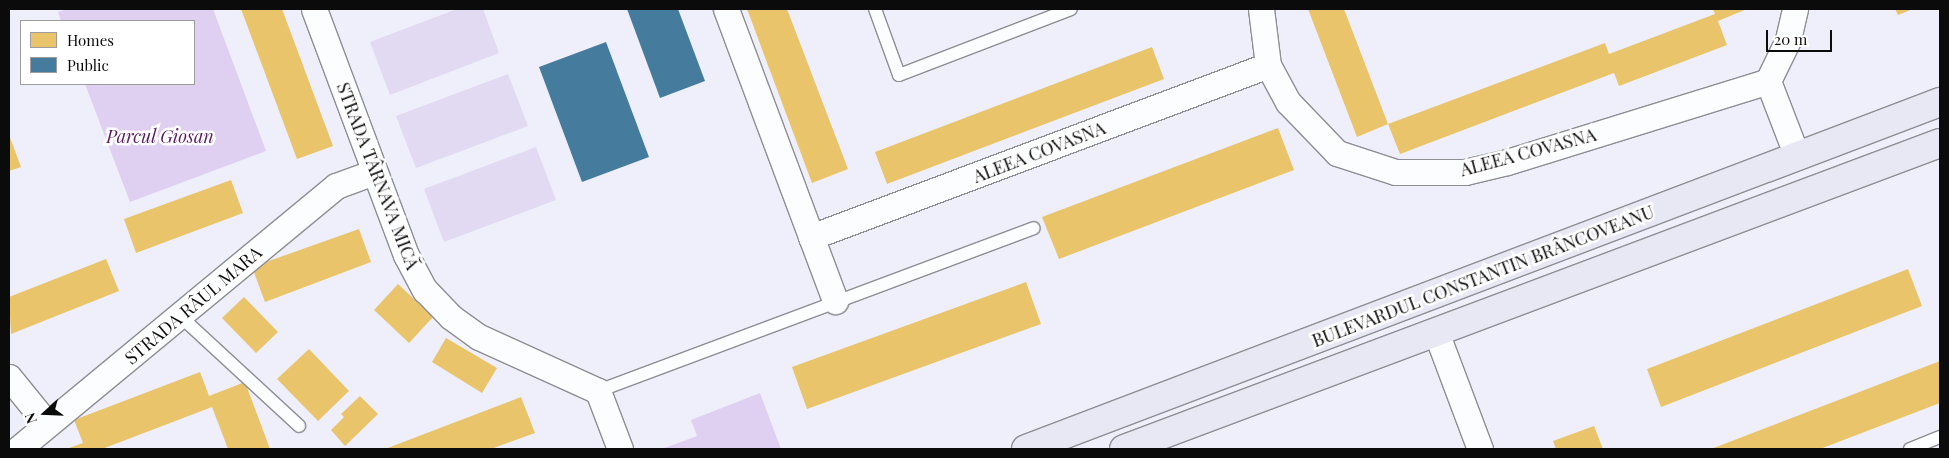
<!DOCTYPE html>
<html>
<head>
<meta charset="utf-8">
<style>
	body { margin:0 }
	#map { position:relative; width:1949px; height:458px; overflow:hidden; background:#eeeffa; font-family:"Playfair Display",serif }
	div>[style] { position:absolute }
	.green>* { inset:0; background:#dfcff0 }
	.pitch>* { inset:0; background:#e2d9f3 }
	.homes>* { inset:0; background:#e9c46a }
	.public>* { inset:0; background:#457b9d }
	.roads { filter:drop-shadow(1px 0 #8d8e93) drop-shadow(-1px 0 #8d8e93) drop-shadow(0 1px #8d8e93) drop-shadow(0 -1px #8d8e93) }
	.service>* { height:12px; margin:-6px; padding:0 6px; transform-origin:6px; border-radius:6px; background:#fcfdfe }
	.minor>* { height:25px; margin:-12.5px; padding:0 12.5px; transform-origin:12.5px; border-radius:12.5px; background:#fcfdfe }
	.secondary>* { height:28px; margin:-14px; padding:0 14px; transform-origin:14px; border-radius:14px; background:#e8e7f4 }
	span { translate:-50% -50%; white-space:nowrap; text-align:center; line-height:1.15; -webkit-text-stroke:5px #fff; paint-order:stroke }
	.park-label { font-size:18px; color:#5a1e60; font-style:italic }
	.street-label { font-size:18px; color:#0b0b0b }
	.frame { position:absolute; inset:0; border:10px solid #0b0b0b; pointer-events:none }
	.legend { position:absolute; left:20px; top:20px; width:175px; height:65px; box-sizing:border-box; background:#fff; border:1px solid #9d9d9d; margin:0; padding:6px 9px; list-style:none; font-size:15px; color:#0b0b0b }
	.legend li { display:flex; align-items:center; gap:10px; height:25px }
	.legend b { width:25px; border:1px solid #9d9d9d }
	.north { position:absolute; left:20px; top:388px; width:50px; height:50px; -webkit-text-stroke:4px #fff; paint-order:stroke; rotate:250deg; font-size:14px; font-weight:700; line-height:20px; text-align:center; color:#0b0b0b }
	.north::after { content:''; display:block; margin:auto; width:18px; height:22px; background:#0b0b0b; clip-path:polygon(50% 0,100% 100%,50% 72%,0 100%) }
	.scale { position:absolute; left:1766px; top:30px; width:66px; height:22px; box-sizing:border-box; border:2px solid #0b0b0b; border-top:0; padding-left:6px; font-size:15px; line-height:18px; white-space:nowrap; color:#0b0b0b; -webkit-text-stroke:4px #fff; paint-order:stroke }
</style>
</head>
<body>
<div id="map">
	<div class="green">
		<i style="clip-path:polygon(67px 9px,213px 9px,266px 151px,130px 202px,85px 84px,194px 84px,194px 21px,61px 21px,58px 12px)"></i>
		<i style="clip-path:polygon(760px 393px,781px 449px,662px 449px,697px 436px,691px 420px)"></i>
	</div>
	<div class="pitch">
		<i style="clip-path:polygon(457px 9px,483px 9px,499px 53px,390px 95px,370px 42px)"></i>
		<i style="clip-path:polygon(508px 74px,528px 126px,416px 168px,396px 116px)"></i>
		<i style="clip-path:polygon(536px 147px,556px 200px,444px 242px,424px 189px)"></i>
	</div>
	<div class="homes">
		<i style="clip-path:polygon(241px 9px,282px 9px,333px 146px,297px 159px)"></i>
		<i style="clip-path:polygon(747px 9px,787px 9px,848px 169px,812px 183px)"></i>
		<i style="clip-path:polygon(1308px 9px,1344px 9px,1388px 124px,1357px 137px)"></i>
		<i style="clip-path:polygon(1713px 9px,1747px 9px,1718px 21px,1727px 45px,1619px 86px,1614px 73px,1400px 154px,1388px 124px,1605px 43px,1609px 54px,1715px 14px)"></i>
		<i style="clip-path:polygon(1895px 9px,1913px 9px,1898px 15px)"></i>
		<i style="clip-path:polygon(1152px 47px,1164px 79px,887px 184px,875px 152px)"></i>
		<i style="clip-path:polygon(1278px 128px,1294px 170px,1059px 259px,1042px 217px)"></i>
		<i style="clip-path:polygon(9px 135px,21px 167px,9px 171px)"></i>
		<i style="clip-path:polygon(231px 180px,243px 213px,136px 253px,124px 219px)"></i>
		<i style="clip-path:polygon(359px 229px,371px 262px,265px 302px,252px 267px)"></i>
		<i style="clip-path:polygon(106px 259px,119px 291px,11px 334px,9px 297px)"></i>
		<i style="clip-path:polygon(1908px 269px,1922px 306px,1661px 407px,1647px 369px)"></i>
		<i style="clip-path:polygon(1026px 282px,1041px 324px,807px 409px,792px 367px)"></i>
		<i style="clip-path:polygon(398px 284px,433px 317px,409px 343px,374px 310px)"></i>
		<i style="clip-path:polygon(244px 297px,278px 332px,256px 353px,222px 318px)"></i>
		<i style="clip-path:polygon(446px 338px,497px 368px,482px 393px,432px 362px)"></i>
		<i style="clip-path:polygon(309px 349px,349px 391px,318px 421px,277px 379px)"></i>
		<i style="clip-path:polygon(1940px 361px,1940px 403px,1820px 449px,1711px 449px)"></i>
		<i style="clip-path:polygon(200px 372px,209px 396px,245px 382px,270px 449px,228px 449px,212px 407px,102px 449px,66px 449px,83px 443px,74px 420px)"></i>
		<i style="clip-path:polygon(360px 396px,378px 414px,345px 446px,331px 430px,344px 417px,341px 414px)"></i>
		<i style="clip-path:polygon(521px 397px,535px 433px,491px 449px,385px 449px)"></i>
		<i style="clip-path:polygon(1594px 426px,1603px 449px,1556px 449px,1553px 441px)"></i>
	</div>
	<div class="public">
		<i style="clip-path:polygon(627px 9px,678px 9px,705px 81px,660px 98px)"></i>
		<i style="clip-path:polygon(606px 42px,649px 157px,582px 182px,539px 67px)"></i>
	</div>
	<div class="roads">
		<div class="service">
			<i style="left:875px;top:9px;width:70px;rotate:70deg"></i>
			<i style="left:899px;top:75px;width:184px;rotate:-21deg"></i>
			<i style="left:180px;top:316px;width:162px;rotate:42.7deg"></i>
			<i style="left:598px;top:391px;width:465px;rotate:-20.5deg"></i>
			<i style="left:1910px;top:449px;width:32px;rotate:-22deg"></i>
		</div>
		<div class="minor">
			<i style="left:314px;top:9px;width:263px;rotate:69.5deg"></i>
			<i style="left:406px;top:255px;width:40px;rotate:62deg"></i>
			<i style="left:425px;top:290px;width:37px;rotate:46deg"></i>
			<i style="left:451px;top:317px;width:34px;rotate:36deg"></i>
			<i style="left:479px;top:337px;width:131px;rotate:24.4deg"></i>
			<i style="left:598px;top:391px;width:62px;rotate:69.2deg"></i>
			<i style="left:726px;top:9px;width:312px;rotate:69.5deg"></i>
			<i style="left:1261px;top:9px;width:56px;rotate:82.9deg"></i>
			<i style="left:1268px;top:65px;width:42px;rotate:61.6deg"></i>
			<i style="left:1288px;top:102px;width:71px;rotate:46.1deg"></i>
			<i style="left:1337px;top:153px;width:61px;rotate:18.1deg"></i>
			<i style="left:1395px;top:172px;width:70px"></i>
			<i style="left:1465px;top:172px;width:43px;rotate:-13.4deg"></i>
			<i style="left:1507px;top:162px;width:273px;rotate:-17.2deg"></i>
			<i style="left:1795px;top:9px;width:32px;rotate:103deg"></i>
			<i style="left:1788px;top:40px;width:46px;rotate:116deg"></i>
			<i style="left:1768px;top:81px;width:80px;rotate:68.9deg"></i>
			<i style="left:811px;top:237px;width:488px;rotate:-20.6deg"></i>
			<i style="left:1436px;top:332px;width:125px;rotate:69.4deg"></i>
			<i style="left:9px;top:377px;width:60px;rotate:51deg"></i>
			<i style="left:18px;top:449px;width:413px;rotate:-39.6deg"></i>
			<i style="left:336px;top:186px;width:40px;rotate:-20.2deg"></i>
		</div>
		<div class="secondary">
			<i style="left:1026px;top:449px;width:978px;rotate:-20.79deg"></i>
			<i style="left:1124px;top:449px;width:871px;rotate:-20.56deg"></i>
		</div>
	</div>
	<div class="park-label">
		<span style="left:160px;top:136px">Parcul Giosan</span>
	</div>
	<div class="street-label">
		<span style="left:1039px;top:152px;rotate:-21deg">ALEEA COVASNA</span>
		<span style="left:1528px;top:152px;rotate:-15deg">ALEEA COVASNA</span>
		<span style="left:378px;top:176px;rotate:69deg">STRADA TÂRNAVA MICĂ</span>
		<span style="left:1483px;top:276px;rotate:-21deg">BULEVARDUL CONSTANTIN BRÂNCOVEANU</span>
		<span style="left:193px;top:305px;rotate:-40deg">STRADA RÂUL MARA</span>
	</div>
	<div class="frame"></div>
	<ul class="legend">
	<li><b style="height:14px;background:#e9c46a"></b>Homes</li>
	<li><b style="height:14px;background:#457b9d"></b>Public</li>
	</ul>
	<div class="north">N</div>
	<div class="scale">20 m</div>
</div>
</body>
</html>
